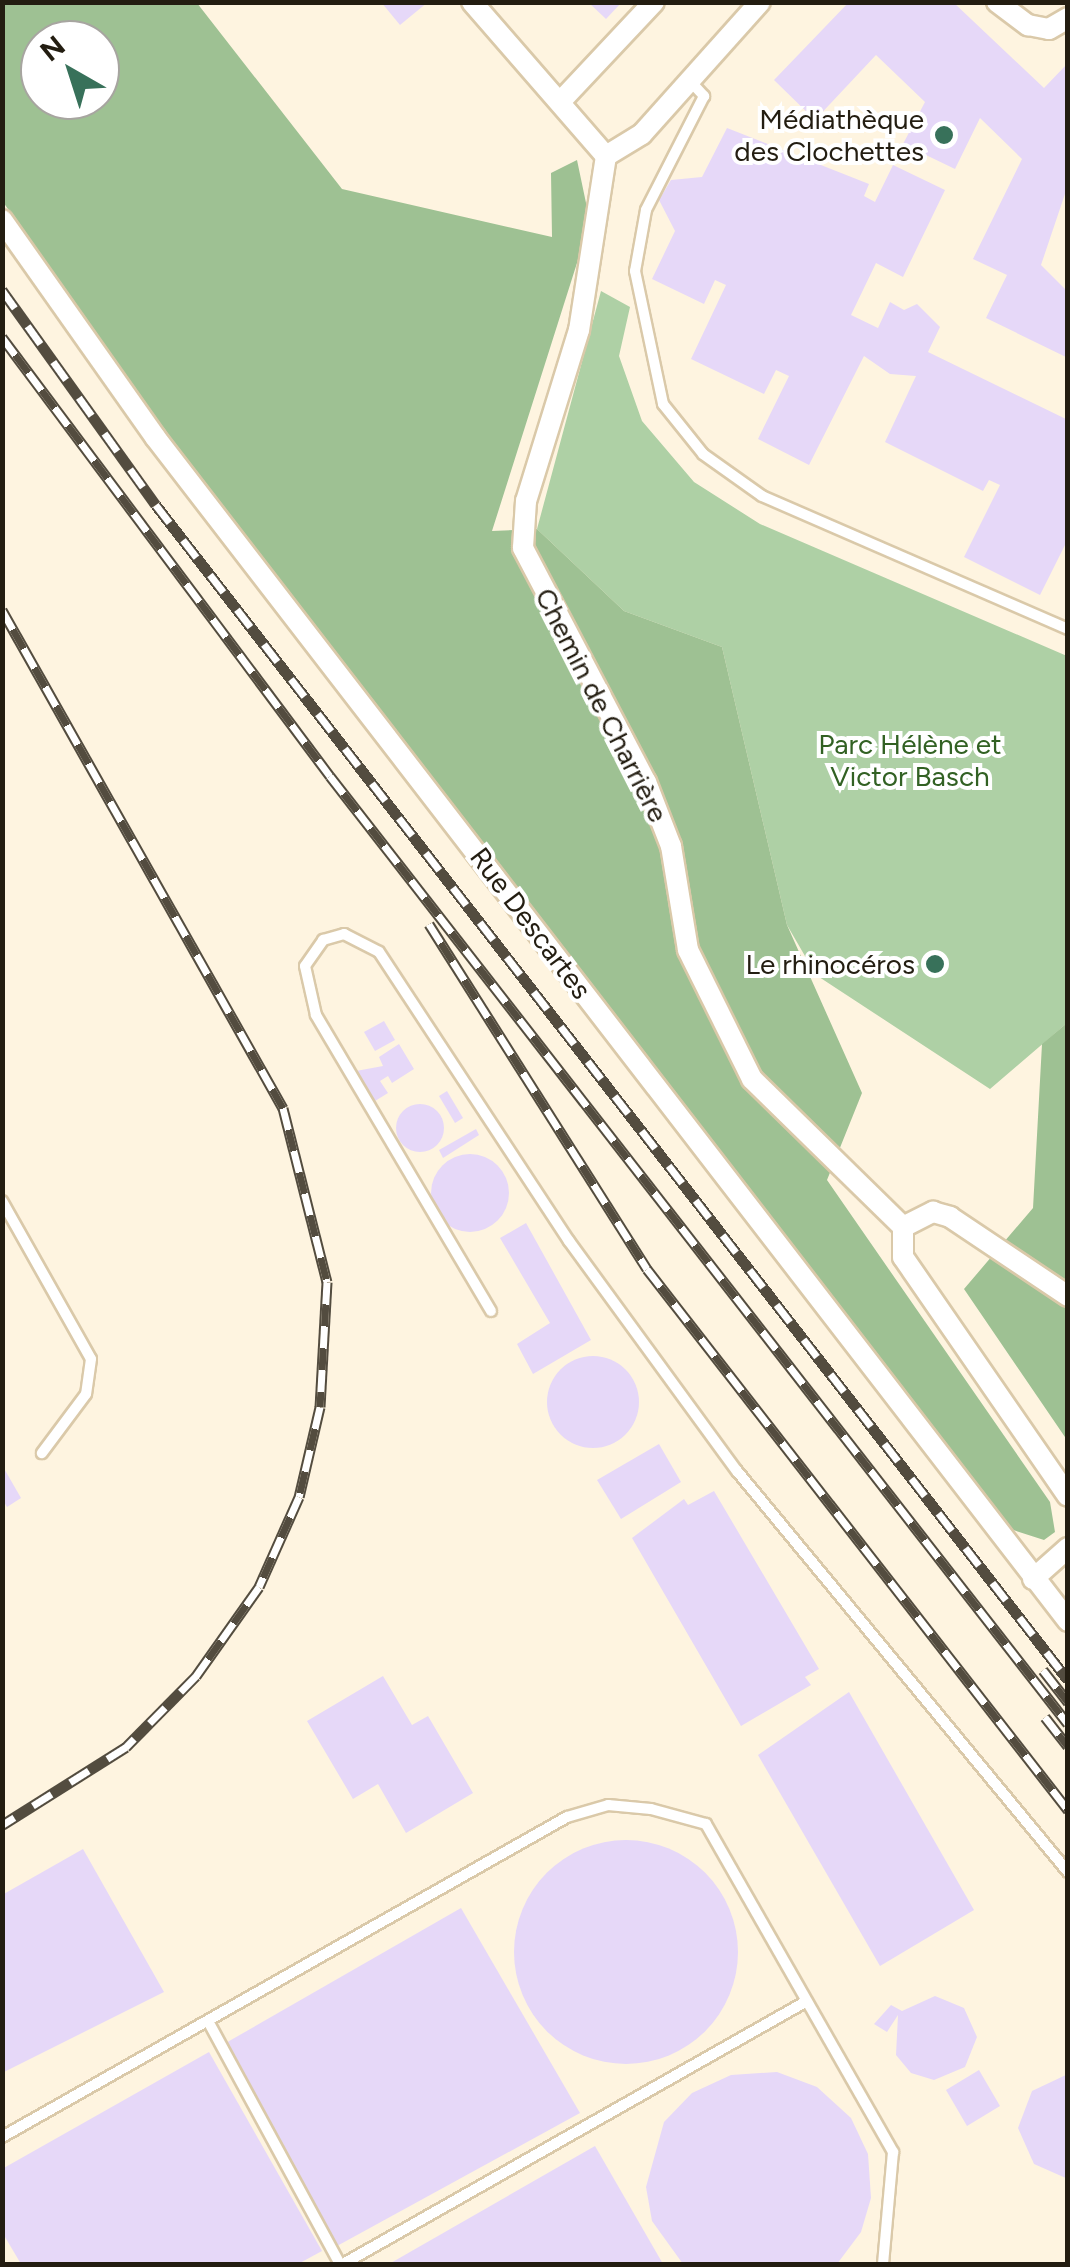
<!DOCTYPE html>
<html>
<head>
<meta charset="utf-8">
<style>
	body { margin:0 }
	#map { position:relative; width:1070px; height:2267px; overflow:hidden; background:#fef4e0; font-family:Figtree,sans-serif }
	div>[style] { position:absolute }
	.green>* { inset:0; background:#aed0a5 }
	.forest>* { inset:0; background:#9ec193 }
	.building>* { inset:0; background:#e6d8f8 }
	.round { border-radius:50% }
	.roads { filter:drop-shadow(2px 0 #dac9a9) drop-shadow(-2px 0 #dac9a9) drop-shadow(0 2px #dac9a9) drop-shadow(0 -2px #dac9a9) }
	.service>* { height:10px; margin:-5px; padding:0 5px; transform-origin:5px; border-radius:5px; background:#fff }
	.minor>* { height:20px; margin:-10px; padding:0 10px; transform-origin:10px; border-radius:10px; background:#fff }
	.rail>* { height:11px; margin-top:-5.5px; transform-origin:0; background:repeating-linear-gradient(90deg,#fff 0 22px,#534c3f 0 44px); box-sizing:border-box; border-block:2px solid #534c3f }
	.dots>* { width:28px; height:28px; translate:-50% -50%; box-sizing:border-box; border:5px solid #fff; border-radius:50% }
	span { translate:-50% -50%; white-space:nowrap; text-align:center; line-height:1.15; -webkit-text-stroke:8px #fff; paint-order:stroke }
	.poi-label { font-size:28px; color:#231d11 }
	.right { translate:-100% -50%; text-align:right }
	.street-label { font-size:28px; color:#231d11 }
	.park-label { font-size:28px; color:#326123 }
	.frame { position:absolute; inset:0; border:5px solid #231d11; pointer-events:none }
	.north { position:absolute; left:20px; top:20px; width:100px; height:100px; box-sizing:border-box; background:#fff; border:2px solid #a7a5a0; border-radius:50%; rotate:321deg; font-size:28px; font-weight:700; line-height:40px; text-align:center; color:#231d11 }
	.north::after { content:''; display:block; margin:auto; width:35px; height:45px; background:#38715a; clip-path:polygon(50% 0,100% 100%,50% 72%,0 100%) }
</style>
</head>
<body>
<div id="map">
	<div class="green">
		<i style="clip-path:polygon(601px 291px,630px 307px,619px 356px,642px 421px,694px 482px,760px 524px,1067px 656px,1067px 1023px,990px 1089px,816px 975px,787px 925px,722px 647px,624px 611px,537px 529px)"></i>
	</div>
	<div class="forest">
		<i style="clip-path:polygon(evenodd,2px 3px,197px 3px,342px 189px,552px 237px,551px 173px,577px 160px,590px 222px,492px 531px,537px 529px,624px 611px,722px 647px,787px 925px,862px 1093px,827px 1180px,1050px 1502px,1055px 1532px,1044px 1540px,1010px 1529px,993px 1509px,207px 490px,3px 202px,2px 3px,40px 40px,100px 40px,100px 100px,40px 100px,40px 40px)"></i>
		<i style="clip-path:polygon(1067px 1023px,1067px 1440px,964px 1289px,1033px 1208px,1042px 1044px)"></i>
	</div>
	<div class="building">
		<i style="clip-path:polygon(381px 2px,428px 2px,400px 25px)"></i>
		<i style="clip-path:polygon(588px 2px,622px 2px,606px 19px)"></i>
		<i style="clip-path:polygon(849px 2px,953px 2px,1044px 88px,1068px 63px,1068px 185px,1041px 265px,1068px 292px,1068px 358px,986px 318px,1007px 275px,973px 259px,1022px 159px,980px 118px,955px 169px,903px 144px,925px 102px,876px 55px,815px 120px,774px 80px)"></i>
		<i style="clip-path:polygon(727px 128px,869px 184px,864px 196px,875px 202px,893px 165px,945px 190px,903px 277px,876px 263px,851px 315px,878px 328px,890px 302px,904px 310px,917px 304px,940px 327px,928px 352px,1068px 420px,1068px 539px,1040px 595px,964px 557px,1000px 485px,989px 480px,983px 491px,885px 442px,916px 376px,890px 374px,864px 356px,809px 465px,758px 439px,789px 376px,776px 370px,764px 394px,691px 359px,726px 285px,715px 280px,704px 304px,652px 279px,675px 231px,659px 200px,671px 180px,702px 177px)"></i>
		<i style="clip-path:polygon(384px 1021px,395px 1040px,375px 1051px,364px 1032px)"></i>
		<i style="clip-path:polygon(399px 1044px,414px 1069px,392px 1083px,388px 1076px,380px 1081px,388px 1093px,375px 1101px,356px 1071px,383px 1066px,379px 1057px)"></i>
		<i style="clip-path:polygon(447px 1091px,463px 1118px,455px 1123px,439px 1096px)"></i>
		<i class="round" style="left:396px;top:1104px;width:48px;height:48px"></i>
		<i style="clip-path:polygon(476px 1129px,479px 1135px,443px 1158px,439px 1150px)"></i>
		<i class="round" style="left:431px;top:1154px;width:78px;height:78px"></i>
		<i style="clip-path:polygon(526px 1223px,591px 1340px,533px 1374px,517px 1344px,550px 1323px,500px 1238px)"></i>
		<i class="round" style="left:547px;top:1356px;width:92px;height:92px"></i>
		<i style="clip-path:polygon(659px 1444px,681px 1482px,621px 1519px,597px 1480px)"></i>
		<i style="clip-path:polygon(2px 1465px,21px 1498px,7px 1507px,2px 1499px)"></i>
		<i style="clip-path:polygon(714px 1491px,819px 1669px,805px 1677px,811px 1685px,741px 1726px,632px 1538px,684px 1499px,688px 1505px)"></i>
		<i style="clip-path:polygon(383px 1676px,412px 1725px,428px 1716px,473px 1793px,406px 1833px,378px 1784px,353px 1799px,307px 1721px)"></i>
		<i style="clip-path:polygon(849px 1692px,974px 1910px,880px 1966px,758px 1755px)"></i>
		<i class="round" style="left:514px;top:1840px;width:224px;height:224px"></i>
		<i style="clip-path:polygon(83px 1849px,164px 1992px,2px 2073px,2px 1895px)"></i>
		<i style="clip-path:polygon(461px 1908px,580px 2113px,337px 2246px,224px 2044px)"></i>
		<i style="clip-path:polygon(935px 1996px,964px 2008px,977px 2037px,965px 2067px,934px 2080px,911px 2073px,896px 2055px,898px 2015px,887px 2032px,874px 2024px,891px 2005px,902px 2011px)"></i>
		<i style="clip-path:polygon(209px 2052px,322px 2251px,298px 2264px,21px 2264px,2px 2232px,2px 2169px)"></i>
		<i style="clip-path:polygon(979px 2070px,1000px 2106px,967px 2126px,946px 2090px)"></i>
		<i style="clip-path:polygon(777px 2072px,817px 2087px,851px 2118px,868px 2154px,871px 2198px,861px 2232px,837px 2264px,683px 2264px,652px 2221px,646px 2187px,664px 2122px,692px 2093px,731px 2075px)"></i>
		<i style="clip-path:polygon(1068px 2074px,1068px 2179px,1034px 2164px,1018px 2128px,1032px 2091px)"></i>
		<i style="clip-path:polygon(595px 2146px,663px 2264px,389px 2264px)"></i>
	</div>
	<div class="roads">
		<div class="service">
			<i style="left:690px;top:81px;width:21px;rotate:47deg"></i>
			<i style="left:704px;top:96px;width:128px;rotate:117deg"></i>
			<i style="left:646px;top:210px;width:62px;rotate:100.2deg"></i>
			<i style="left:635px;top:271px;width:136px;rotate:78.1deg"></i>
			<i style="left:663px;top:404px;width:64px;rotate:51.3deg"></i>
			<i style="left:703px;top:454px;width:72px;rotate:35.4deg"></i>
			<i style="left:762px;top:496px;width:334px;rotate:23.5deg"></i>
			<i style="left:2px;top:1201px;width:181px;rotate:60.6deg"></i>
			<i style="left:91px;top:1359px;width:35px;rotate:98deg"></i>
			<i style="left:86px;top:1394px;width:74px;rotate:126.7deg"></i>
			<i style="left:491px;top:1311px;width:344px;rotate:-120.6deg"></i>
			<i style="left:316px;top:1015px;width:50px;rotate:-102.7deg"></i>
			<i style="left:305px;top:966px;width:32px;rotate:-55deg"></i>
			<i style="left:323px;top:940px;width:22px;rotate:-16deg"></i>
			<i style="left:344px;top:934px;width:39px;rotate:27deg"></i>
			<i style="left:379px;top:952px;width:346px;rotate:56.7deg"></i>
			<i style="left:569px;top:1241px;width:285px;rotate:53.9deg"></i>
			<i style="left:737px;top:1471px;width:520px;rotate:50.46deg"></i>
			<i style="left:208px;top:2021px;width:277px;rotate:61.5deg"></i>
			<i style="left:2px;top:2137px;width:649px;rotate:-29.53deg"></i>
			<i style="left:567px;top:1817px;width:43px;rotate:-16.3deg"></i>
			<i style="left:608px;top:1805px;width:43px;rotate:5.3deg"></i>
			<i style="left:651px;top:1809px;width:57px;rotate:15.3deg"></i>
			<i style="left:706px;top:1824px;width:378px;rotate:60.3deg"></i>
			<i style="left:893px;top:2152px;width:112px;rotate:95.1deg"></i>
			<i style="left:343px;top:2264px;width:533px;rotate:-29.55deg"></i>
		</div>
		<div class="minor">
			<i style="left:472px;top:2px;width:204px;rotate:49deg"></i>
			<i style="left:997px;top:2px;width:39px;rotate:37deg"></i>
			<i style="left:1028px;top:25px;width:21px;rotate:11deg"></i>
			<i style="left:1049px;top:29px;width:22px;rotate:-30deg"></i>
			<i style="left:560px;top:102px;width:137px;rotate:-46.8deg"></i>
			<i style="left:606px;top:156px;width:176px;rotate:98.8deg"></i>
			<i style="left:579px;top:330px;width:179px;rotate:107.2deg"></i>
			<i style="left:526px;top:501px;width:47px;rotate:93.7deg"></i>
			<i style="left:523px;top:548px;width:264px;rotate:62.3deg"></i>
			<i style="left:646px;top:782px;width:69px;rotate:68.7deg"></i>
			<i style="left:671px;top:846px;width:105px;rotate:80.7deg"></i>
			<i style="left:688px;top:950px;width:144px;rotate:63.6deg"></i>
			<i style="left:752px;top:1079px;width:211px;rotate:44.4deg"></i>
			<i style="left:606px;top:156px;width:42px;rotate:-31.4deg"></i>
			<i style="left:642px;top:134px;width:177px;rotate:-48.2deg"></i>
			<i style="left:2px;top:220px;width:266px;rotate:54.8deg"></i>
			<i style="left:155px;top:437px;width:1495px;rotate:52.36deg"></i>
			<i style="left:903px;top:1227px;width:30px;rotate:90deg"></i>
			<i style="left:903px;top:1257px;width:290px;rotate:55.4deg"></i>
			<i style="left:903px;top:1227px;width:34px;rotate:-27deg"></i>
			<i style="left:933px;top:1212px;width:18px;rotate:16deg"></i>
			<i style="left:950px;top:1217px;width:142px;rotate:33.8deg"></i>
			<i style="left:1033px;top:1579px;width:47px;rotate:-41.5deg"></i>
		</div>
	</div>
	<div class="rail">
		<i style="left:2px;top:290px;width:264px;rotate:54.4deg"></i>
		<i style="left:156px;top:505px;width:1487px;rotate:52.18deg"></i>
		<i style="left:2px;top:337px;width:548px;rotate:53.23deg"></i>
		<i style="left:330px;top:776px;width:1201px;rotate:52.1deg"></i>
		<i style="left:2px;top:610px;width:572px;rotate:60.57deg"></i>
		<i style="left:283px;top:1108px;width:179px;rotate:75.8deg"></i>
		<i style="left:327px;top:1282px;width:125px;rotate:93.2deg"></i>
		<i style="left:320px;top:1407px;width:92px;rotate:103.1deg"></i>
		<i style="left:299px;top:1497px;width:98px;rotate:114deg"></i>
		<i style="left:259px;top:1587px;width:109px;rotate:125.3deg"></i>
		<i style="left:196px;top:1676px;width:100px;rotate:134.6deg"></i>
		<i style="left:126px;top:1747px;width:146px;rotate:147.8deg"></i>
		<i style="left:429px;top:924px;width:408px;rotate:57.7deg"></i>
		<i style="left:647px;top:1269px;width:686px;rotate:52.11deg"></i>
		<i style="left:1043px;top:1670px;width:41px;rotate:52deg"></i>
		<i style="left:1045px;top:1717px;width:37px;rotate:52deg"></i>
	</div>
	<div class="dots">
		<i style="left:944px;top:135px;background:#38715a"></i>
		<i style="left:935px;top:964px;background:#38715a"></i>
	</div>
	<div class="poi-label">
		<span class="right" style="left:924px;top:135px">Médiathèque<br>des Clochettes</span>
		<span class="right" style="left:915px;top:964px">Le rhinocéros</span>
	</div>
	<div class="street-label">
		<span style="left:602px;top:705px;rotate:63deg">Chemin de Charrière</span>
		<span style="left:531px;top:923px;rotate:53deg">Rue Descartes</span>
	</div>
	<div class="park-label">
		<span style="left:910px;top:760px">Parc Hélène et<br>Victor Basch</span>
	</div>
	<div class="frame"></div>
	<div class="north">N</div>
</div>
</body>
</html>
